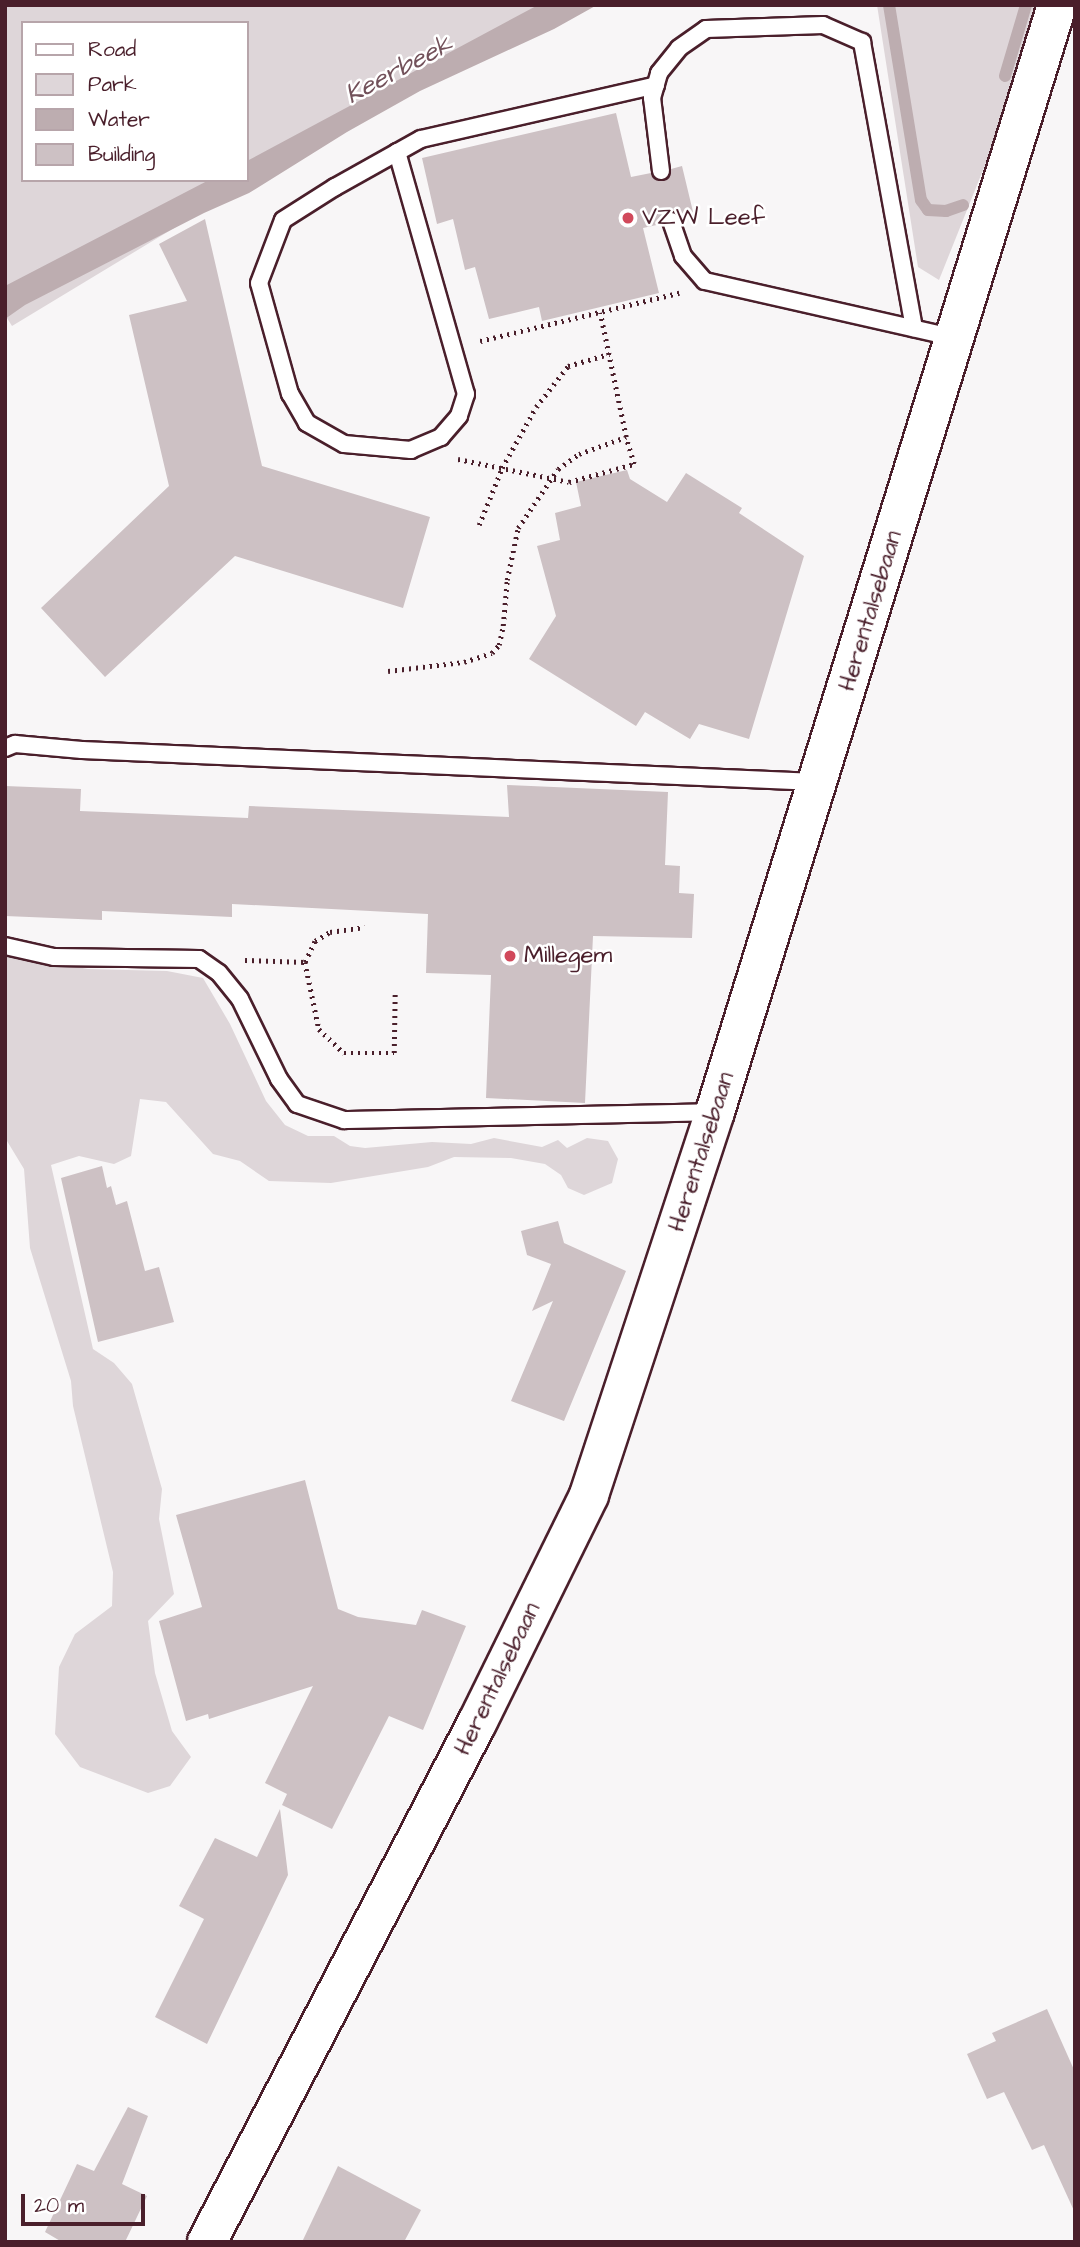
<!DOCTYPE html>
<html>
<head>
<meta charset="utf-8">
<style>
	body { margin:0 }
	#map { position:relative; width:1080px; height:2247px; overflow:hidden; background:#f8f6f7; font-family:"Architects Daughter",sans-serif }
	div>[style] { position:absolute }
	.green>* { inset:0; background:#ded6d9 }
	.water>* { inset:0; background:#bdadb0 }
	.stream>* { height:12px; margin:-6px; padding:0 6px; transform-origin:6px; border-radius:6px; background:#bdadb0 }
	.building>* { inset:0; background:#cdc1c4 }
	.path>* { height:4.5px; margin-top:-2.25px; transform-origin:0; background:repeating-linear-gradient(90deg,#4a1f2b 0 2px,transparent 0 7px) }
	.roads { filter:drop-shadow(2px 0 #4a1f2b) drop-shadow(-2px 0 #4a1f2b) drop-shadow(0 2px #4a1f2b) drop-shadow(0 -2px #4a1f2b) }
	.service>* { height:16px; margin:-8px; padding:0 8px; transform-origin:8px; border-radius:8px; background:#fff }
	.tertiary>* { height:38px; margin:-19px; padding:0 19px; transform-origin:19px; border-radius:19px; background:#fff }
	.dots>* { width:19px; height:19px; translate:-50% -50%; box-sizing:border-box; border:4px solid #fff; border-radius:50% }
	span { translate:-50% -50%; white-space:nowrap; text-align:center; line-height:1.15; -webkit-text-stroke:5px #fff; paint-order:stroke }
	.poi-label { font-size:24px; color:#4a1f2b }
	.left { translate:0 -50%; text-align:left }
	.street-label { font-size:24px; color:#4a1f2b }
	.water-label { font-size:26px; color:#72515a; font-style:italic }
	.frame { position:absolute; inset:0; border:7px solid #4a1f2b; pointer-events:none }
	.legend { position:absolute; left:21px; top:21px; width:228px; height:161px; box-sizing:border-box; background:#fff; border:2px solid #b7a5aa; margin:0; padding:9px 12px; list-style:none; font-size:21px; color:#4a1f2b }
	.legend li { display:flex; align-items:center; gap:14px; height:35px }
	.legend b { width:35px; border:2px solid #b7a5aa }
	.scale { position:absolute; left:21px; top:2194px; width:124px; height:32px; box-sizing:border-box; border:4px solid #4a1f2b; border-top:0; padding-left:9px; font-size:21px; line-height:24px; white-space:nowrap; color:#4a1f2b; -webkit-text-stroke:5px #fff; paint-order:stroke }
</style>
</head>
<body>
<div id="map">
	<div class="green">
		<i style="clip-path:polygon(evenodd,5px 5px,543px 5px,12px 326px,5px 315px,5px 5px,23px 23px,247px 23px,247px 180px,23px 180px,23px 23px)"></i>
		<i style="clip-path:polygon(877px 5px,1038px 5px,993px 145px,939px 280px,918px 267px)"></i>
		<i style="clip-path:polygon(5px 954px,88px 969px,167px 971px,203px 978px,230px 1024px,266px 1101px,285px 1125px,308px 1136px,334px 1136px,350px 1146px,365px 1148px,432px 1142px,471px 1144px,494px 1138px,542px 1147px,558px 1140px,567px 1148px,587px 1138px,608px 1141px,618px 1159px,612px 1183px,584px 1195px,568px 1188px,561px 1175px,545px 1164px,511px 1158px,454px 1157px,428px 1167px,331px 1183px,269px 1181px,240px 1161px,213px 1154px,166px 1102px,140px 1099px,131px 1156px,114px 1164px,79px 1156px,51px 1165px,93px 1349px,114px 1363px,132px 1384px,162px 1489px,159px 1519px,174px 1594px,148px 1621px,155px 1673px,172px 1731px,191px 1757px,170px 1786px,148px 1793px,80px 1767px,55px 1734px,59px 1667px,75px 1634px,112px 1606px,113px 1572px,73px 1406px,71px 1381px,30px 1248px,24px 1169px,7px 1141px)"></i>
	</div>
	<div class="water">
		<i style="clip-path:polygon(538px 5px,597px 5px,554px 29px,420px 91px,347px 132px,249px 193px,204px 213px,25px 305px,5px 319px,5px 286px,209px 180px,247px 180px,247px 161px)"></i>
	</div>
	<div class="stream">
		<i style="left:889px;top:5px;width:198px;rotate:80.7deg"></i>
		<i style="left:921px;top:200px;width:12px;rotate:55deg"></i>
		<i style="left:928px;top:210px;width:18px;rotate:3deg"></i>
		<i style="left:946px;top:211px;width:18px;rotate:-19deg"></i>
		<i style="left:1005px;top:76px;width:74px;rotate:-73.5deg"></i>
	</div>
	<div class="building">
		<i style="clip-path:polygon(616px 113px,631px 177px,651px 173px,656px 180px,663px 181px,670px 176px,671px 169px,682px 166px,694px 216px,681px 219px,677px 213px,668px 211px,663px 215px,661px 224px,643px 228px,659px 293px,542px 321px,539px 307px,489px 319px,475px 267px,465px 270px,453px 219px,437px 224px,422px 158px)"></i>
		<i style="clip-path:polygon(205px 219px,262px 466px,430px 517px,403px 608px,235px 556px,105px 677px,41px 608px,169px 486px,129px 315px,187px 301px,159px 244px)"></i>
		<i style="clip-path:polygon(627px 470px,630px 479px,667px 502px,686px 473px,742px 508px,739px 513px,804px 556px,749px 739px,699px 724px,690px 739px,645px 712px,636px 726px,529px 659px,556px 616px,537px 546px,560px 540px,555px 513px,581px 506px,576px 482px)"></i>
		<i style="clip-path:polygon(507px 785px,668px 792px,665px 865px,680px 866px,679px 893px,694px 894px,692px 938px,593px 936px,585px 1103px,486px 1098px,491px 975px,426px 973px,428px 914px,232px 904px,232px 917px,102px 911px,102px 920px,5px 916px,5px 786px,81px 789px,80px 811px,248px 818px,249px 806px,509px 817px)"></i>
		<i style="clip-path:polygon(102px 1166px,107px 1188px,111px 1186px,116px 1205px,127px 1201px,145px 1271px,159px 1267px,174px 1322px,98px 1342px,61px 1178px)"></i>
		<i style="clip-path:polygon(558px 1221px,564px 1243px,626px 1271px,564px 1421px,511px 1401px,553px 1301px,532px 1311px,551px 1264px,527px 1255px,521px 1231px)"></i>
		<i style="clip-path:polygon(305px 1480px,338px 1609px,358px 1617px,416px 1625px,422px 1610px,466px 1626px,423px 1730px,389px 1716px,332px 1829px,282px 1805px,287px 1794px,265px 1783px,313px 1686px,209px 1719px,208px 1714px,186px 1721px,159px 1621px,202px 1607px,176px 1515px)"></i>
		<i style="clip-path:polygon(280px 1809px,288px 1875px,207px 2044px,155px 2017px,204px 1919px,179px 1906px,215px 1838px,257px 1857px)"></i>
		<i style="clip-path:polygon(1047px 2009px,1075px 2072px,1075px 2213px,1044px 2145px,1032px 2150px,1004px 2092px,987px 2099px,967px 2054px,996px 2041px,992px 2033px)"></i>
		<i style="clip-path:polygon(128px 2107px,148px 2116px,122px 2184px,147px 2196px,125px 2242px,62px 2242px,45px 2232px,77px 2164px,94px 2171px)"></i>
		<i style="clip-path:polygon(338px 2166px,421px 2210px,404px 2242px,302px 2242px)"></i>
	</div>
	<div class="path">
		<i style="left:480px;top:341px;width:205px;rotate:-13.6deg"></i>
		<i style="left:458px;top:459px;width:113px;rotate:11.7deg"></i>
		<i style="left:569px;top:482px;width:67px;rotate:-15.5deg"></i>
		<i style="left:634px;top:464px;width:28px;rotate:-107deg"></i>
		<i style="left:479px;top:525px;width:61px;rotate:-68deg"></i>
		<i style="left:502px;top:468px;width:70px;rotate:-60.9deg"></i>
		<i style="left:536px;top:407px;width:52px;rotate:-52deg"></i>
		<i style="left:568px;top:366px;width:43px;rotate:-16.3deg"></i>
		<i style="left:388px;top:671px;width:77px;rotate:-6.8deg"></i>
		<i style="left:464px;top:662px;width:29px;rotate:-18deg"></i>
		<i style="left:492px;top:653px;width:11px;rotate:-49deg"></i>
		<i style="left:499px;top:645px;width:19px;rotate:-78deg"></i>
		<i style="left:503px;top:626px;width:46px;rotate:-85deg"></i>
		<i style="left:507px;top:580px;width:53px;rotate:-78.1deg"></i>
		<i style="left:518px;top:528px;width:71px;rotate:-55.9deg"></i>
		<i style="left:558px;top:469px;width:26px;rotate:-36deg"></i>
		<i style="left:579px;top:454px;width:50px;rotate:-19.9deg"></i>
		<i style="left:626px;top:437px;width:127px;rotate:-101.8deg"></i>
		<i style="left:245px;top:960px;width:60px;rotate:1.9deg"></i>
		<i style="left:305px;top:962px;width:68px;rotate:78.2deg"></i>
		<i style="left:319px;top:1029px;width:35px;rotate:44deg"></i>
		<i style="left:344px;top:1053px;width:50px"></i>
		<i style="left:394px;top:1053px;width:63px;rotate:-89.1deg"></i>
		<i style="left:305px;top:962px;width:23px;rotate:-65deg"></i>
		<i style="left:315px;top:941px;width:17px;rotate:-31deg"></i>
		<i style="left:330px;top:932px;width:35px;rotate:-8deg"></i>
	</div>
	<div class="roads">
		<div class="service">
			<i style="left:397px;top:152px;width:252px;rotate:74.1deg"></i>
			<i style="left:466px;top:394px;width:23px;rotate:108deg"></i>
			<i style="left:459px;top:416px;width:28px;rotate:131deg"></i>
			<i style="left:441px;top:437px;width:33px;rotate:157deg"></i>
			<i style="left:411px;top:450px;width:67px;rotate:-174.9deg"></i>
			<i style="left:344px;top:444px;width:43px;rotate:-150.4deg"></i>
			<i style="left:307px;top:423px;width:34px;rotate:-120deg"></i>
			<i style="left:290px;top:394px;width:115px;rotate:-105.6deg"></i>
			<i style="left:259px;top:283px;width:67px;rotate:-69.1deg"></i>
			<i style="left:283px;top:220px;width:62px;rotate:-32.4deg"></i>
			<i style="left:335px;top:187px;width:98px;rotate:-29.2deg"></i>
			<i style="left:421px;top:139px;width:241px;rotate:-12.9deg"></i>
			<i style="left:661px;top:171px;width:74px;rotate:-97deg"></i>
			<i style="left:652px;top:98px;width:26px;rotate:-74deg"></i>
			<i style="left:659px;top:73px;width:32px;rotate:-51deg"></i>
			<i style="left:679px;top:48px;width:33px;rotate:-35deg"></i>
			<i style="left:706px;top:29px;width:117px;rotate:-2deg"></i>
			<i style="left:823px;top:25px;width:43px;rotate:23.6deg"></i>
			<i style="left:862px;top:42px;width:291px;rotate:79.7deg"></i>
			<i style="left:671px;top:221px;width:37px;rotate:71deg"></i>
			<i style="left:683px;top:256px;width:33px;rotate:49deg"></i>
			<i style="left:705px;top:281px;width:256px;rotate:12.8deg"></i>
			<i style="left:5px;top:748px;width:11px;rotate:-22deg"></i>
			<i style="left:15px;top:744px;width:67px;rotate:5.1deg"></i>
			<i style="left:82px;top:750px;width:735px;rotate:2.5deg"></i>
			<i style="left:5px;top:946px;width:50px;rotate:12.7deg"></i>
			<i style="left:54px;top:957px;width:145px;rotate:0.8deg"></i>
			<i style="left:199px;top:959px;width:24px;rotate:35deg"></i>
			<i style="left:219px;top:973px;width:33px;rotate:51deg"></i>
			<i style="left:240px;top:999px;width:89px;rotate:64deg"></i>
			<i style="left:279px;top:1079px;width:31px;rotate:54deg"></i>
			<i style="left:297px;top:1104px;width:50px;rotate:18.8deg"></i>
			<i style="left:344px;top:1120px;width:369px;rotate:-1.2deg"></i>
		</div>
		<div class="tertiary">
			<i style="left:207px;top:2242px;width:585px;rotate:-62.52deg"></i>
			<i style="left:477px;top:1723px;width:254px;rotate:-63.8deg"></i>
			<i style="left:589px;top:1495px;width:403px;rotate:-71.8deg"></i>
			<i style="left:715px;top:1112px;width:1159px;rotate:-72.83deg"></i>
		</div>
	</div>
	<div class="dots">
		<i style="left:628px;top:218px;background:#d1495b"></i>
		<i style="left:510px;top:956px;background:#d1495b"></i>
	</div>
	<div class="poi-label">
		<span class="left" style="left:642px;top:218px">VZW Leef</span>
		<span class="left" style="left:524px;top:956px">Millegem</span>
	</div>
	<div class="street-label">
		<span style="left:871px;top:611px;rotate:-73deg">Herentalsebaan</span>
		<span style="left:702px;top:1152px;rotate:-72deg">Herentalsebaan</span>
		<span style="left:498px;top:1679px;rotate:-64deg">Herentalsebaan</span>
	</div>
	<div class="water-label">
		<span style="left:399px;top:70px;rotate:-28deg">Keerbeek</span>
	</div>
	<div class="frame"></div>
	<ul class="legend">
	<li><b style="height:9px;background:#fff"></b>Road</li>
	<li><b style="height:19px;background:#ded6d9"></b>Park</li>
	<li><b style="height:19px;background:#bdadb0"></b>Water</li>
	<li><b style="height:19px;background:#cdc1c4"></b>Building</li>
	</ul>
	<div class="scale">20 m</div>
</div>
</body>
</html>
